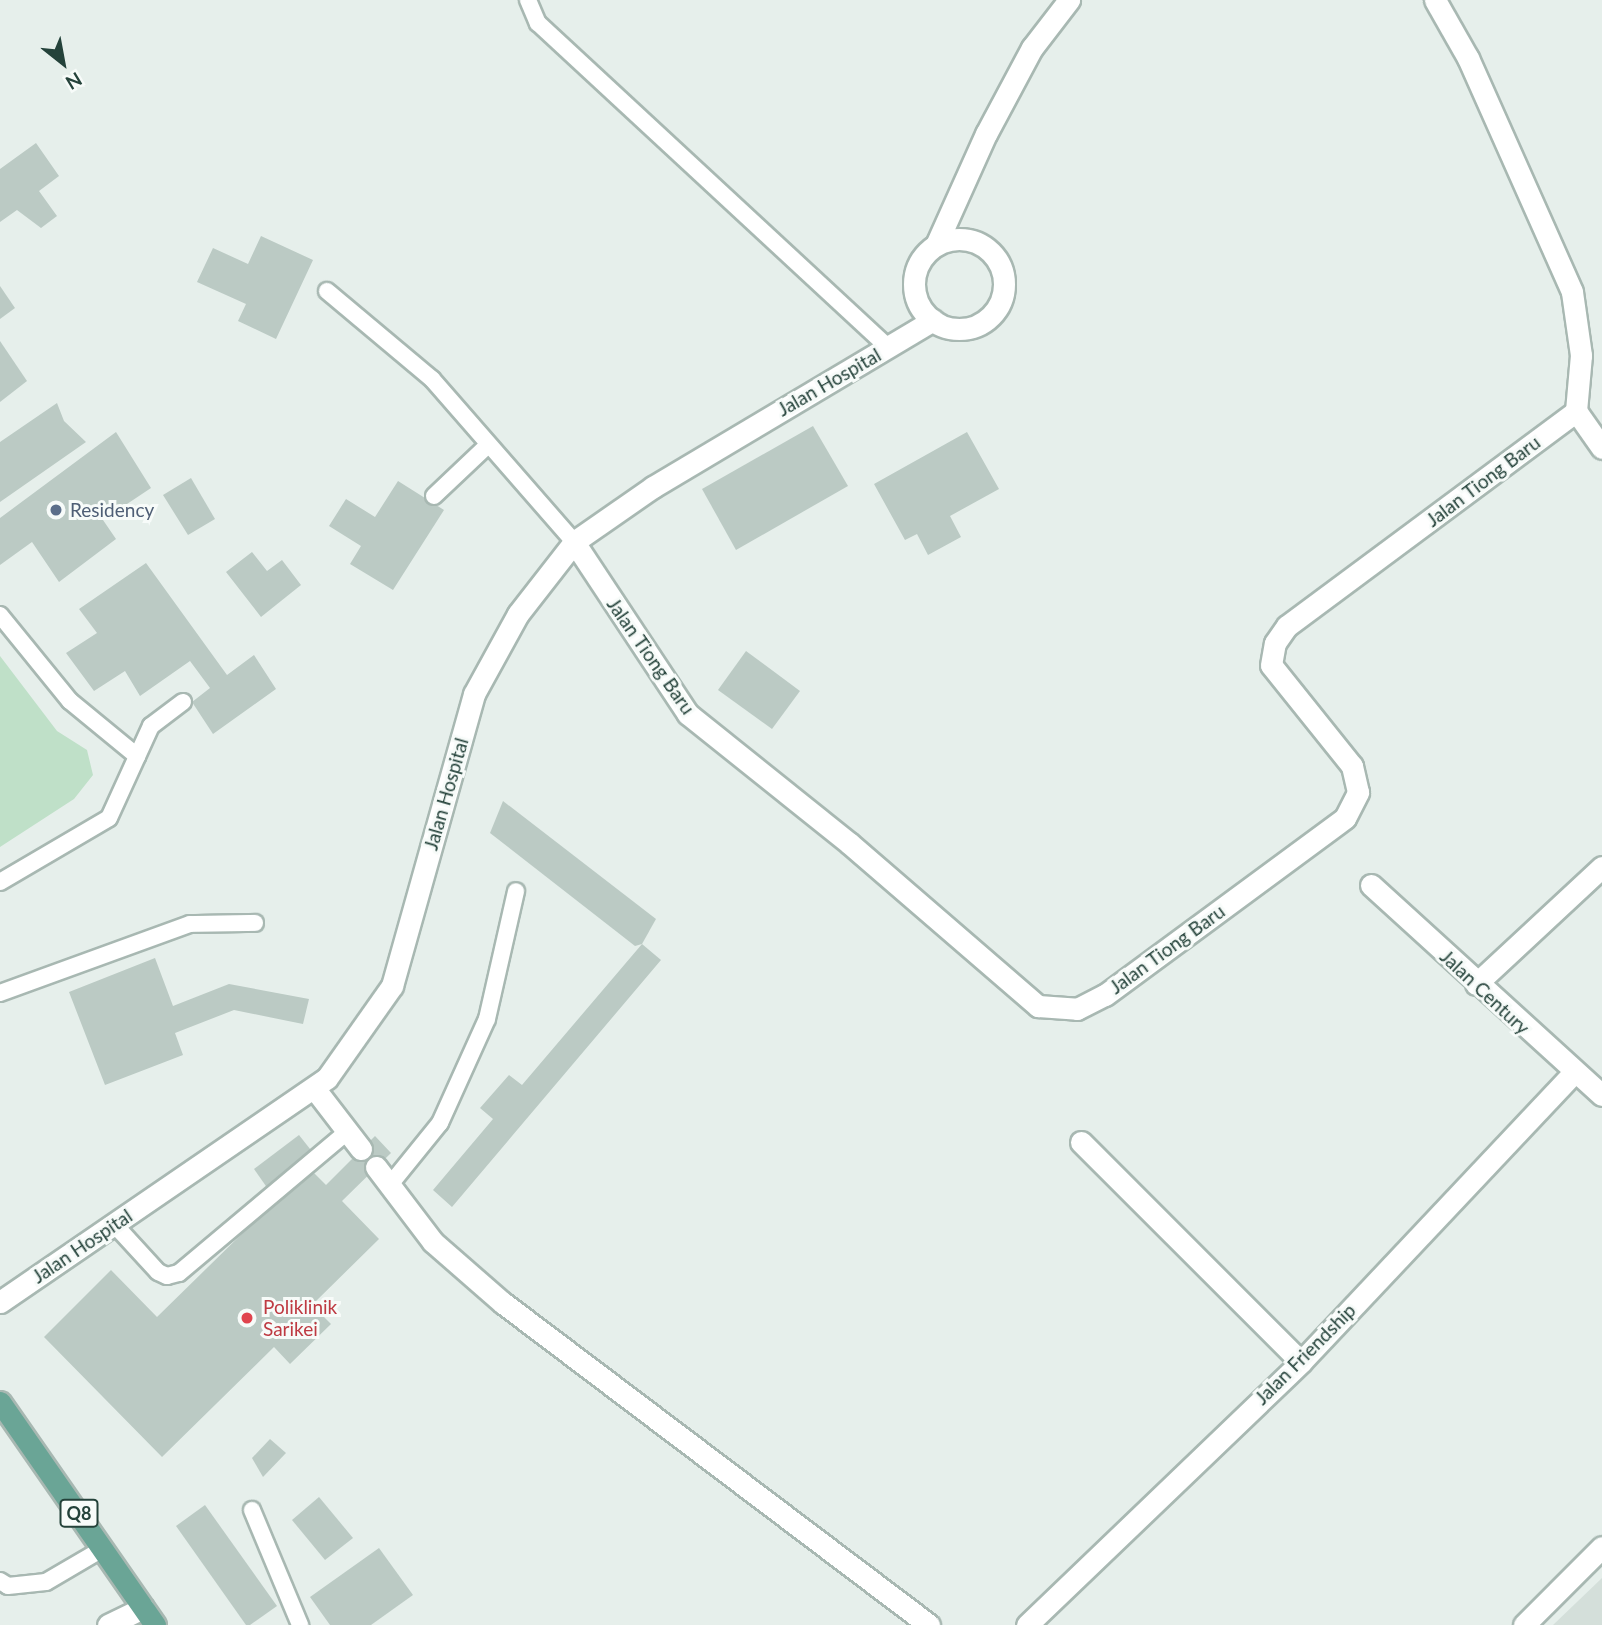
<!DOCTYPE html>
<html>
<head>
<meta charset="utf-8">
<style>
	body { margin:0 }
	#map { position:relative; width:1602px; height:1625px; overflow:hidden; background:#e6efeb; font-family:Lato,sans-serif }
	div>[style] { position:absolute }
	.built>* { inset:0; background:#d4dfda }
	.green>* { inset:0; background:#bfe0c8 }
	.building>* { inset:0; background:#bbcac4 }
	.roads { filter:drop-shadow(2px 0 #a8b8b2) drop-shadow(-2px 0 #a8b8b2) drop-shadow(0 2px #a8b8b2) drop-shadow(0 -2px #a8b8b2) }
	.service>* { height:16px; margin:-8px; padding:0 8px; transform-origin:8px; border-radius:8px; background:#fff }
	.minor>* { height:21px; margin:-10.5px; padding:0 10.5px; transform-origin:10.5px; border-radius:10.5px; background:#fff }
	.minor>.ring { margin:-10.5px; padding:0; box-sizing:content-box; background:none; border:21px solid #fff; border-radius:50% }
	.primary>* { height:21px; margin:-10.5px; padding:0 10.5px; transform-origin:10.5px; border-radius:10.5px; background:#6aa596 }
	.dots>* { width:19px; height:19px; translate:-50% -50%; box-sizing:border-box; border:4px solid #f7fbf9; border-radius:50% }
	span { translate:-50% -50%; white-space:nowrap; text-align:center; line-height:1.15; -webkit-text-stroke:6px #f7fbf9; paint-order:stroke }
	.shield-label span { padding:2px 5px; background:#f7fbf9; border:2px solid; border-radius:5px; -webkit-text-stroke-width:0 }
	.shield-label { font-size:18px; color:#24423a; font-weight:700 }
	.street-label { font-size:19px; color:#24423a }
	.service-label { font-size:19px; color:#4e5e75 }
	.left { translate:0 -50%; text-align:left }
	.health-label { font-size:19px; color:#be3a42 }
	.north { position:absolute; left:28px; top:28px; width:70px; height:70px; -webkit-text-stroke:5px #f7fbf9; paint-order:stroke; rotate:149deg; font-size:19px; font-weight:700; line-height:28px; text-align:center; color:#24423a }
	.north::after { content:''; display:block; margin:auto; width:24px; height:32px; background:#24423a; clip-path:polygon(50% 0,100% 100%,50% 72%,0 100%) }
</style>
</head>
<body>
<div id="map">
	<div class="built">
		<i style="clip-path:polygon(1602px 1578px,1602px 1625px,1553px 1625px)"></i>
	</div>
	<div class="green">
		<i style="clip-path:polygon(0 656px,57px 731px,87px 750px,93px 775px,74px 799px,0 847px)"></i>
	</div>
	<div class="building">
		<i style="clip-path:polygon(36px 143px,59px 176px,39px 191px,57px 216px,41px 228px,17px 210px,0 222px,0 169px)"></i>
		<i style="clip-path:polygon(261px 236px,313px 260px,276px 339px,238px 321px,246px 304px,197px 282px,213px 248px,248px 264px)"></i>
		<i style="clip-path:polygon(0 286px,15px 308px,0 319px)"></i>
		<i style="clip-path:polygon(0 341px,27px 381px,0 402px)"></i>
		<i style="clip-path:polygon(57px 403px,64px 421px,86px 442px,0 502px,0 442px)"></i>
		<i style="clip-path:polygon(813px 426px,848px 486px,736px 550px,702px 489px)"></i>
		<i style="clip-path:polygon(116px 432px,151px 488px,103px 520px,116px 539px,59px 582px,32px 542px,0 565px,0 518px)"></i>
		<i style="clip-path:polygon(967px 432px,999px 489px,950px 516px,961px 537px,928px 555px,917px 534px,905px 540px,874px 484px)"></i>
		<i style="clip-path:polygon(191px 478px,215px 519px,188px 535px,163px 495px)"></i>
		<i style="clip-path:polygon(398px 481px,444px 510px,393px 590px,350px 564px,361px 546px,329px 526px,346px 499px,375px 517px)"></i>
		<i style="clip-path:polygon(252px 552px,267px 571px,282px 560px,301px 585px,261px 617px,226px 572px)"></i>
		<i style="clip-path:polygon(146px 563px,227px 675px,254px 655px,276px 689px,213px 734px,192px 702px,210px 688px,190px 661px,140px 696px,125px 671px,94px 691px,66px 653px,97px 633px,79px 609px)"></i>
		<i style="clip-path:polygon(746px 651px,800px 691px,772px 729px,718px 690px)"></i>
		<i style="clip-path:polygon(503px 801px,656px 919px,642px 944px,635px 946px,490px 833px)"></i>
		<i style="clip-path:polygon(642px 944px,661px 960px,452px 1207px,433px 1190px,493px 1119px,480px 1108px,509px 1075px,522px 1085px)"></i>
		<i style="clip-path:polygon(155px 958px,173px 1006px,229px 984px,309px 999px,303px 1024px,234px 1010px,175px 1033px,183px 1055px,105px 1085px,69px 992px)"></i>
		<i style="clip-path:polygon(299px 1135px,314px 1154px,268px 1189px,254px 1169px)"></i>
		<i style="clip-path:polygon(375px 1136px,391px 1153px,342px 1201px,379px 1239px,312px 1305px,331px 1324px,290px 1364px,274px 1347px,162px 1457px,44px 1337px,111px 1270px,157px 1317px,309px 1168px,326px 1185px)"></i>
		<i style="clip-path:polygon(270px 1439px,286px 1453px,263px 1477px,252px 1458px)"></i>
		<i style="clip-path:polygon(319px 1497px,353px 1538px,325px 1560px,292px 1520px)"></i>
		<i style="clip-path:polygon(205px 1505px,277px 1606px,250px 1625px,246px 1625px,176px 1526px)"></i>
		<i style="clip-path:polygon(379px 1548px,413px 1595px,371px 1625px,330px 1625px,310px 1597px)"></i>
	</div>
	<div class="roads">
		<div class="service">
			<i style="left:528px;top:0;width:25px;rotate:67deg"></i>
			<i style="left:538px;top:23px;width:477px;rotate:42.8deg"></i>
			<i style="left:327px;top:291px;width:137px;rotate:40deg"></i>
			<i style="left:432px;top:379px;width:216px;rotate:48.9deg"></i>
			<i style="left:434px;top:496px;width:74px;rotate:-43.4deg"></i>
			<i style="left:0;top:615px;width:111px;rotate:50.9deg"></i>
			<i style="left:70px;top:701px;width:87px;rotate:39.4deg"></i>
			<i style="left:0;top:882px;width:126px;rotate:-30.4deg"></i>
			<i style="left:109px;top:818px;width:101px;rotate:-65.5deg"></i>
			<i style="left:151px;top:726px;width:40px;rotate:-37deg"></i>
			<i style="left:0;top:993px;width:202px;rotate:-20deg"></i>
			<i style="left:190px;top:924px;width:65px;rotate:-0.9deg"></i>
			<i style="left:389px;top:1186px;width:81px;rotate:-51deg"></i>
			<i style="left:440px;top:1123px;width:114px;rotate:-65.7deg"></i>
			<i style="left:487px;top:1019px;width:131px;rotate:-77.2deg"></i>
			<i style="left:114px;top:1224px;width:65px;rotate:47.5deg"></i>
			<i style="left:158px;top:1272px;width:10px;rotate:24deg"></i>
			<i style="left:167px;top:1276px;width:12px;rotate:-14deg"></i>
			<i style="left:179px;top:1273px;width:219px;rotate:-40deg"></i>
			<i style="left:252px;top:1510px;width:125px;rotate:67.3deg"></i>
			<i style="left:0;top:1581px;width:9px;rotate:32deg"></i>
			<i style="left:8px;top:1586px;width:38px;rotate:-6deg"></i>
			<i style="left:46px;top:1582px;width:67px;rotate:-30.4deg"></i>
		</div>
		<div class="minor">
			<i style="left:1435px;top:0;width:67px;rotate:60.4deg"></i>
			<i style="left:1468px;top:58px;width:256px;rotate:66deg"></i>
			<i style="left:1572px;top:292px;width:64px;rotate:81.9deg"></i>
			<i style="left:1581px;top:355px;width:56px;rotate:95.1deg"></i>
			<i style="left:1576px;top:411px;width:45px;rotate:54.9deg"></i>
			<i class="ring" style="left:914px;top:239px;width:69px;height:69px"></i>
			<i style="left:936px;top:245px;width:122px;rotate:-65.8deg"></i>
			<i style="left:986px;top:134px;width:98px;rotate:-61.9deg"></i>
			<i style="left:1032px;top:48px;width:61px;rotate:-52.4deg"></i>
			<i style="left:574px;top:542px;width:206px;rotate:56.5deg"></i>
			<i style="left:688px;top:714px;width:206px;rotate:38.7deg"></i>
			<i style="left:849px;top:843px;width:250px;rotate:40.8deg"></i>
			<i style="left:1038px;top:1006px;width:39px;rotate:4deg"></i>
			<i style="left:1077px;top:1009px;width:31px;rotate:-27deg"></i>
			<i style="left:1105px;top:995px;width:298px;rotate:-36.4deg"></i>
			<i style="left:1345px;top:818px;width:29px;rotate:-63deg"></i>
			<i style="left:1358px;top:792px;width:27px;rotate:-103deg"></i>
			<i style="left:1352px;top:766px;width:129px;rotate:-128.7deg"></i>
			<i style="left:1271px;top:665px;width:22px;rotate:-80deg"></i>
			<i style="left:1275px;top:643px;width:21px;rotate:-55deg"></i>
			<i style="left:1287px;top:626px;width:360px;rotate:-36.6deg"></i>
			<i style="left:1371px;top:885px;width:312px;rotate:42.3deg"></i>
			<i style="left:1476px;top:984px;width:172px;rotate:-42.9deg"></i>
			<i style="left:314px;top:1088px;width:77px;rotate:52.4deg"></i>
			<i style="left:1081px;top:1142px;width:311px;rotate:45deg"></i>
			<i style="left:376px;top:1167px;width:94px;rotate:52.8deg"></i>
			<i style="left:433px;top:1242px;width:93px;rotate:41.1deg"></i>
			<i style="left:503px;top:1303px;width:534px;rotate:37.08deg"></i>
			<i style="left:0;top:1302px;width:396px;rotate:-34.4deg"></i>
			<i style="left:327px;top:1078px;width:113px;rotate:-54.8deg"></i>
			<i style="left:392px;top:986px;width:303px;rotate:-74.3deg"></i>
			<i style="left:474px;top:694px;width:91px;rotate:-61.2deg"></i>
			<i style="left:518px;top:614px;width:91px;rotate:-52.1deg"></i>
			<i style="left:574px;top:542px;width:96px;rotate:-34.8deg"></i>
			<i style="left:653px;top:487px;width:326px;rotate:-30.8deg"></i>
			<i style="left:108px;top:1625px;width:39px;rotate:-26deg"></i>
			<i style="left:1027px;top:1625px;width:380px;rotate:-43.8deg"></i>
			<i style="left:1301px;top:1362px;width:397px;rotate:-46.7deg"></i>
			<i style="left:1524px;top:1625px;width:110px;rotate:-45deg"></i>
		</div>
		<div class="primary">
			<i style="left:0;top:1402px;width:272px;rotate:55.2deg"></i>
		</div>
	</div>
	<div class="dots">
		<i style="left:56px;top:510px;background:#5c6f8a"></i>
		<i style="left:247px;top:1318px;background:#e0444e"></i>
	</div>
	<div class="shield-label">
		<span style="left:79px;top:1513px">Q8</span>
	</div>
	<div class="street-label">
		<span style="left:829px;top:382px;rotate:-30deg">Jalan Hospital</span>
		<span style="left:1483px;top:481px;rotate:-37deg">Jalan Tiong Baru</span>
		<span style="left:651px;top:656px;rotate:55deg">Jalan Tiong Baru</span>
		<span style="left:446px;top:794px;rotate:-74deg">Jalan Hospital</span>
		<span style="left:1167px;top:949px;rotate:-36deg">Jalan Tiong Baru</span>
		<span style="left:1485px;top:992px;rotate:43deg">Jalan Century</span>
		<span style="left:82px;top:1246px;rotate:-34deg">Jalan Hospital</span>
		<span style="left:1305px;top:1354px;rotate:-45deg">Jalan Friendship</span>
	</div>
	<div class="service-label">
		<span class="left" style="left:70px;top:510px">Residency</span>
	</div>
	<div class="health-label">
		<span class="left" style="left:263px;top:1318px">Poliklinik<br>Sarikei</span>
	</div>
	<div class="north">N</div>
</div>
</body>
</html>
